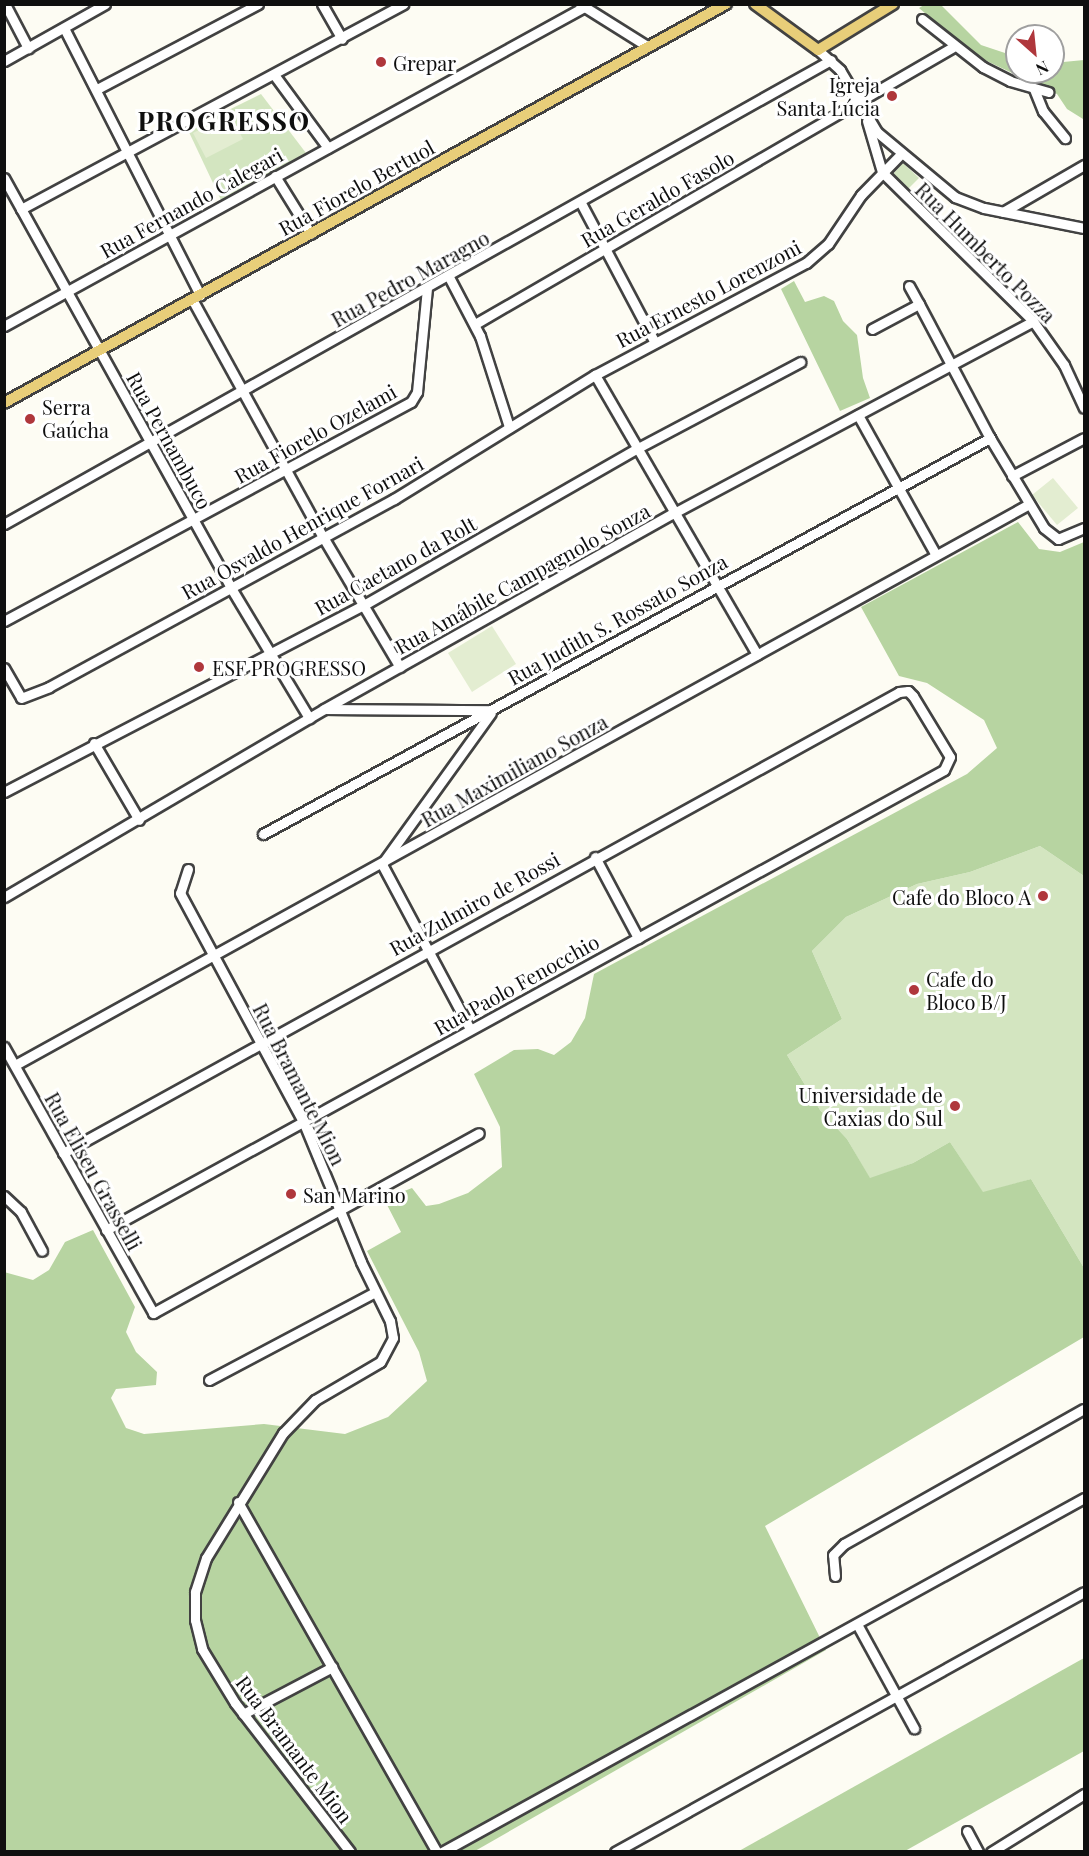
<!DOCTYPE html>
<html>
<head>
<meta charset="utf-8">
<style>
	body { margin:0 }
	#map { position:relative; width:1089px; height:1856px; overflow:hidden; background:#fdfcf3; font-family:"Playfair Display",serif }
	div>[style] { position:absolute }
	.green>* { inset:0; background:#d3e5c0 }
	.forest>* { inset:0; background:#b7d4a1 }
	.pitch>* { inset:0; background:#e3edd1 }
	.roads { filter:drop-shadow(2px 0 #424242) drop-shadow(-2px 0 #424242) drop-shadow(0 2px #424242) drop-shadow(0 -2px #424242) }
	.minor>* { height:9px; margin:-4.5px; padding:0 4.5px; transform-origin:4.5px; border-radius:4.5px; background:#fff }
	.major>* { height:10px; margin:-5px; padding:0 5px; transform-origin:5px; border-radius:5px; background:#e8ce79 }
	.dots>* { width:16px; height:16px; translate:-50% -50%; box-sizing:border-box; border:3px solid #fff; border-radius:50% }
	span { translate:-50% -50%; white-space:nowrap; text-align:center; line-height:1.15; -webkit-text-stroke:6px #fff; paint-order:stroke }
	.poi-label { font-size:20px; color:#0f0f0f }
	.left { translate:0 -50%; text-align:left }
	.right { translate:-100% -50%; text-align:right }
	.street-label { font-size:20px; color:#0f0f0f }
	.district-label { font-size:26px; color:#0f0f0f; font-weight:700; letter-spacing:1.5px }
	.frame { position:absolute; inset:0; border:6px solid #0f0f0f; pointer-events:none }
	.north { position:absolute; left:1005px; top:24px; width:60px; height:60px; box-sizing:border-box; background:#fff; border:2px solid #9f9f9f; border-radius:50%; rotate:153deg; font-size:16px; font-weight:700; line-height:24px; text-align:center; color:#0f0f0f }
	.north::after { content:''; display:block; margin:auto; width:21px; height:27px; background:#af373c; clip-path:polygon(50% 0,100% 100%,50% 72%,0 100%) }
</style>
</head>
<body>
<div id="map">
	<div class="green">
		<i style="clip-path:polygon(261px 94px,306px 153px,221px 200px,188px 130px)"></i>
		<i style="clip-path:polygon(903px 163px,919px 178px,907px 190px,892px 175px)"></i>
		<i style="clip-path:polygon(1040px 846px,1084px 876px,1084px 1268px,1031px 1179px,983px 1193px,950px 1142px,913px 1163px,870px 1179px,847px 1139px,820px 1110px,787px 1055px,842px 1019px,812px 951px,846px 917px,917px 884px,970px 872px)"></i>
	</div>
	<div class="forest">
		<i style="clip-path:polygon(924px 5px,941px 5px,981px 45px,1017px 57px,1017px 72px,1053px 72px,1053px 63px,1084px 60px,1084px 135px,1083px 119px,1067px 109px,1057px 94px,974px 55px,919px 8px)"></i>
		<i style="clip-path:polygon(794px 281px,805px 302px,824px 296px,834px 301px,843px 321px,857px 335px,863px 378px,870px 398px,840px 411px,781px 289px)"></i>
		<i style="clip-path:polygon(1018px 522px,1039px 549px,1060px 552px,1084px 542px,1084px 876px,1040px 846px,970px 872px,917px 884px,846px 917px,812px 951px,842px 1019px,787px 1055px,820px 1110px,847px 1139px,870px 1178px,913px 1163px,950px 1142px,983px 1192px,1031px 1179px,1084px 1268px,1084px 1337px,765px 1526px,826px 1650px,475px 1851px,5px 1851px,4px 1272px,33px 1280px,49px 1270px,65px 1242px,93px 1230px,135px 1307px,126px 1332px,136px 1352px,157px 1372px,156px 1385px,116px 1389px,111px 1398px,126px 1428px,144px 1434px,264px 1424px,345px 1434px,388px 1417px,427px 1381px,419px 1352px,367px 1251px,401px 1232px,384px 1199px,412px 1188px,426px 1206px,439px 1204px,468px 1193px,502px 1167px,500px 1127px,474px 1074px,514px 1050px,538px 1049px,554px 1055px,571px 1042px,585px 1018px,594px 974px,967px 774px,997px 748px,984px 720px,927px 683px,899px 676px,861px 607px)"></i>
		<i style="clip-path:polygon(1084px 1658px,1084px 1751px,905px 1851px,739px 1851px)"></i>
	</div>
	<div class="pitch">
		<i style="clip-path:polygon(230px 114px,243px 139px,206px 158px,193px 133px)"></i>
		<i style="clip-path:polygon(1053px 478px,1078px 508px,1057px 525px,1032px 495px)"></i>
		<i style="clip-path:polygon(492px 626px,516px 664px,472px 692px,448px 653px)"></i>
	</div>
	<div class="roads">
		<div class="minor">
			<i style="left:5px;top:4px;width:50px;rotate:62.4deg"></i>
			<i style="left:322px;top:4px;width:40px;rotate:60.3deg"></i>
			<i style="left:580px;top:4px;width:79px;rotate:32.1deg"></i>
			<i style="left:922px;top:19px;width:78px;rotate:38.2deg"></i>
			<i style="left:983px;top:67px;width:30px;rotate:27deg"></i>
			<i style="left:1010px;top:81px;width:40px;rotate:16deg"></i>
			<i style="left:64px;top:28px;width:300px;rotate:63deg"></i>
			<i style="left:818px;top:50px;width:30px;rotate:42deg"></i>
			<i style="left:840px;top:70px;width:72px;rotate:59.2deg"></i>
			<i style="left:877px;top:132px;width:102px;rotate:39.8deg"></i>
			<i style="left:955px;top:197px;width:31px;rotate:21deg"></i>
			<i style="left:984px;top:208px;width:102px;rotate:11.3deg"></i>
			<i style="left:4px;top:61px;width:116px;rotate:-29.4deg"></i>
			<i style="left:275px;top:76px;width:89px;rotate:53.6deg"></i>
			<i style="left:97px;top:89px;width:182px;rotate:-27.8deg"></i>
			<i style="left:1034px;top:89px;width:24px;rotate:68deg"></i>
			<i style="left:1043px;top:111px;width:35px;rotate:51deg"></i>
			<i style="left:867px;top:121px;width:53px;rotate:73.6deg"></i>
			<i style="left:882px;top:172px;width:212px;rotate:44.6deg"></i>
			<i style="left:1033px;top:321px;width:54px;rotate:54.8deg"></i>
			<i style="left:1064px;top:365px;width:47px;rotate:65.1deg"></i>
			<i style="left:275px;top:176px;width:68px;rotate:58.2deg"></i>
			<i style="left:4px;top:178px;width:469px;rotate:61deg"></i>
			<i style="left:231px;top:588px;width:152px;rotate:59deg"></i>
			<i style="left:581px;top:203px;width:156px;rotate:62.1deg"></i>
			<i style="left:21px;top:209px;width:434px;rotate:-28.2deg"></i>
			<i style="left:1003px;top:212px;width:94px;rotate:-30.1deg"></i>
			<i style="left:449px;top:277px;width:67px;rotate:62.3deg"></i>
			<i style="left:480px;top:336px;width:96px;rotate:72.3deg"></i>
			<i style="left:909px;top:286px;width:21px;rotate:61deg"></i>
			<i style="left:192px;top:299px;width:272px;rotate:61.2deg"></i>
			<i style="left:323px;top:537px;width:151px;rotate:59.4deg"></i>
			<i style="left:475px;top:324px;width:552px;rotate:-30.09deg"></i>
			<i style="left:4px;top:326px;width:662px;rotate:-28.81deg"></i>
			<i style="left:872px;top:329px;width:53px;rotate:-28deg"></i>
			<i style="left:919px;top:304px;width:152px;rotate:62.1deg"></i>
			<i style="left:990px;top:438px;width:105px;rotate:59deg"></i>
			<i style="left:1044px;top:528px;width:18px;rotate:38deg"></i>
			<i style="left:1058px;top:539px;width:28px;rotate:-23deg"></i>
			<i style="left:595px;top:375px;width:323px;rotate:59.9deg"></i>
			<i style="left:858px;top:415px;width:160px;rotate:60.9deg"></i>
			<i style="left:1012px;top:476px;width:81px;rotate:-27.8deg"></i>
			<i style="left:4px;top:524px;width:948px;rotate:-29.3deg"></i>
			<i style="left:4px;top:621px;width:462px;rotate:-28.3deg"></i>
			<i style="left:411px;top:402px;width:12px;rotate:-59deg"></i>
			<i style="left:417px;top:392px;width:103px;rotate:-84.5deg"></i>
			<i style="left:4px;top:668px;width:34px;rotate:60deg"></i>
			<i style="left:21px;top:698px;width:30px;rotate:-21deg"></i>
			<i style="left:49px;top:687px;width:393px;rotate:-28.6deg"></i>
			<i style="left:394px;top:499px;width:236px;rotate:-31.7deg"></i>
			<i style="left:595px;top:375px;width:239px;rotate:-28deg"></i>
			<i style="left:806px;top:263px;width:29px;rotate:-41deg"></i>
			<i style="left:828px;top:244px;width:59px;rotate:-56deg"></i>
			<i style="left:861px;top:195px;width:57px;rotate:-45.7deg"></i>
			<i style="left:327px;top:709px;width:163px;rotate:0.4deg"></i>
			<i style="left:94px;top:743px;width:89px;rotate:59.7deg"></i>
			<i style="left:4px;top:792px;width:403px;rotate:-27.5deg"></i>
			<i style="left:362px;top:606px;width:316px;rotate:-29.8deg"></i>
			<i style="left:636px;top:449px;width:186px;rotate:-27.9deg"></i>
			<i style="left:263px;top:834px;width:828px;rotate:-28.58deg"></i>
			<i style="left:595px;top:857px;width:92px;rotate:62deg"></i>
			<i style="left:188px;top:869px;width:25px;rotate:108deg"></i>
			<i style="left:180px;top:893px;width:259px;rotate:61.7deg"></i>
			<i style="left:303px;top:1121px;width:152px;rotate:67.6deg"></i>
			<i style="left:361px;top:1262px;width:66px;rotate:63.8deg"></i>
			<i style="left:390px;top:1321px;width:17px;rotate:80deg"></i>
			<i style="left:393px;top:1338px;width:27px;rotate:118deg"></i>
			<i style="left:380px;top:1362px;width:75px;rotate:149.7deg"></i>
			<i style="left:315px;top:1400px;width:46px;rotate:134.1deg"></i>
			<i style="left:283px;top:1433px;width:147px;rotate:121.6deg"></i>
			<i style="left:206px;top:1558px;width:36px;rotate:108deg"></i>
			<i style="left:195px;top:1592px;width:28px;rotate:90deg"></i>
			<i style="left:195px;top:1620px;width:30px;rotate:76deg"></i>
			<i style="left:202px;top:1649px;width:63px;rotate:58.6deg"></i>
			<i style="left:235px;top:1703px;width:188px;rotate:52.3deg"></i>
			<i style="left:4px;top:897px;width:371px;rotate:-30.4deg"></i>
			<i style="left:324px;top:709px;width:399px;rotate:-29.3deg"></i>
			<i style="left:672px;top:514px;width:409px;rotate:-28.1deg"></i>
			<i style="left:470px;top:1029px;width:187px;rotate:-118.1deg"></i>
			<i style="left:382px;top:864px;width:186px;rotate:-54.2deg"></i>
			<i style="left:4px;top:1047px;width:305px;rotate:60.7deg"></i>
			<i style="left:153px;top:1313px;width:372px;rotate:-28.9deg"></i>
			<i style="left:15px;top:1065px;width:1159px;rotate:-28.95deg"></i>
			<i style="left:63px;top:1153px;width:955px;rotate:-28.87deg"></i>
			<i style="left:899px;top:692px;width:9px;rotate:-6deg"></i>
			<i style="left:908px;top:691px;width:7px;rotate:45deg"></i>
			<i style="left:913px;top:696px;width:71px;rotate:58.8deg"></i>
			<i style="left:950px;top:757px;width:14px;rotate:115deg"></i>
			<i style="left:944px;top:770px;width:956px;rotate:151.24deg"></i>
			<i style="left:4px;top:1196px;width:23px;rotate:43deg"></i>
			<i style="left:21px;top:1212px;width:44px;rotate:61.7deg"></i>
			<i style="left:209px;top:1380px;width:188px;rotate:-27.9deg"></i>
			<i style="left:238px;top:1502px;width:403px;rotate:60.4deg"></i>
			<i style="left:835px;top:1576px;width:21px;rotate:-95deg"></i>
			<i style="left:833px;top:1555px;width:16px;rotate:-45deg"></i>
			<i style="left:844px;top:1544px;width:275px;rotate:-29.4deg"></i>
			<i style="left:857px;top:1624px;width:119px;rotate:61.3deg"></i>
			<i style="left:243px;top:1714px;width:101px;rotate:-27.8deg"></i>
			<i style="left:967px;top:1831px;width:24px;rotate:62deg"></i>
			<i style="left:442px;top:1852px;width:733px;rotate:-28.87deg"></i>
			<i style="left:615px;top:1852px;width:536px;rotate:-29deg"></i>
			<i style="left:991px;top:1852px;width:110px;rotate:-31.9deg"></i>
		</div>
		<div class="major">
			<i style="left:755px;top:4px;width:78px;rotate:36.1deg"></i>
			<i style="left:818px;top:50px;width:88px;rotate:-31.5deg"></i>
			<i style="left:4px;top:403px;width:825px;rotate:-28.93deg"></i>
		</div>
	</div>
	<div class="dots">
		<i style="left:381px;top:62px;background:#af373c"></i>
		<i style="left:892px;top:96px;background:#af373c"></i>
		<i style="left:30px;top:419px;background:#af373c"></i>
		<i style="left:199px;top:667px;background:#af373c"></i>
		<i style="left:1043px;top:896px;background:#af373c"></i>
		<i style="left:914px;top:990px;background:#af373c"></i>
		<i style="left:955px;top:1106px;background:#af373c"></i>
		<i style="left:291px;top:1194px;background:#af373c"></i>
	</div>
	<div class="poi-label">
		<span class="left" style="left:393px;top:62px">Grepar</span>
		<span class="right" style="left:880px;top:96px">Igreja<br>Santa Lúcia</span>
		<span class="left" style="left:42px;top:418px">Serra<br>Gaúcha</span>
		<span class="left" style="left:212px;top:667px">ESF PROGRESSO</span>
		<span class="right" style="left:1031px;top:896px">Cafe do Bloco A</span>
		<span class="left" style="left:926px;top:990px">Cafe do<br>Bloco B/J</span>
		<span class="right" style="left:943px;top:1106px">Universidade de<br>Caxias do Sul</span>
		<span class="left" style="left:303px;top:1194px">San Marino</span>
	</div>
	<div class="street-label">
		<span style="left:356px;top:187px;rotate:-29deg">Rua Fiorelo Bertuol</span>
		<span style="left:657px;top:198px;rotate:-30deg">Rua Geraldo Fasolo</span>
		<span style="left:191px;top:202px;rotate:-29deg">Rua Fernando Calegari</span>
		<span style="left:986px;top:252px;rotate:45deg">Rua Humberto Pozza</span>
		<span style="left:410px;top:278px;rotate:-29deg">Rua Pedro Maragno</span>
		<span style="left:708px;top:293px;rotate:-28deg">Rua Ernesto Lorenzoni</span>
		<span style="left:315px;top:433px;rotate:-29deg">Rua Fiorelo Ozelami</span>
		<span style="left:170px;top:440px;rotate:61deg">Rua Pernambuco</span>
		<span style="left:302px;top:527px;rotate:-29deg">Rua Osvaldo Henrique Fornari</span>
		<span style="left:395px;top:565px;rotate:-29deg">Rua Caetano da Rolt</span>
		<span style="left:522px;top:578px;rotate:-29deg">Rua Amábile Campagnolo Sonza</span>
		<span style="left:617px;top:619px;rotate:-29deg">Rua Judith S. Rossato Sonza</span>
		<span style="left:514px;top:770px;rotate:-29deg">Rua Maximiliano Sonza</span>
		<span style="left:474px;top:903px;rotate:-29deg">Rua Zulmiro de Rossi</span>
		<span style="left:516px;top:984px;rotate:-29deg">Rua Paolo Fenocchio</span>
		<span style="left:300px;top:1084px;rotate:63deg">Rua Bramante Mion</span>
		<span style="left:94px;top:1171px;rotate:61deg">Rua Eliseu Grasselli</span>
		<span style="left:295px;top:1749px;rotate:53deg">Rua Bramante Mion</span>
	</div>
	<div class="district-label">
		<span style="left:224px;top:121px">PROGRESSO</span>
	</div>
	<div class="frame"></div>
	<div class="north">N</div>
</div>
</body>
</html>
